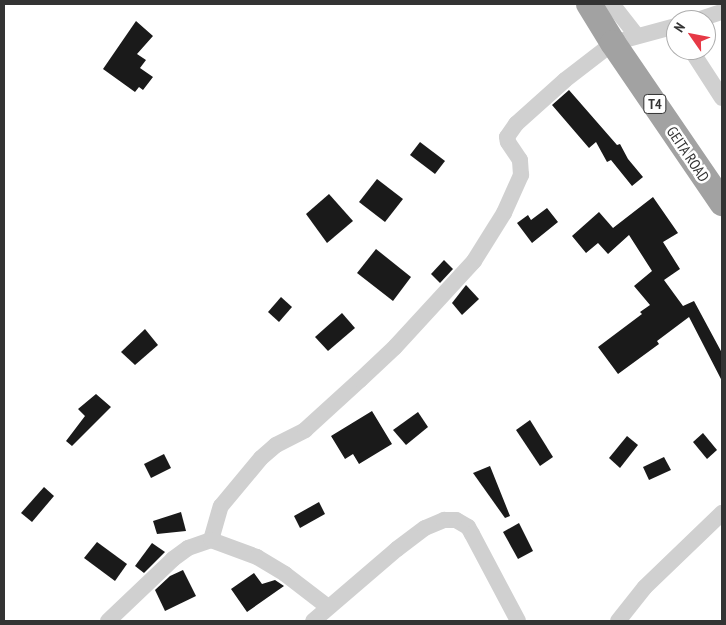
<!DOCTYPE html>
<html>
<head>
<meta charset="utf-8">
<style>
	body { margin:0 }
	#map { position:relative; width:726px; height:625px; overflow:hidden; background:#fff; font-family:"PT Sans Narrow",sans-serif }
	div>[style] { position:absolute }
	.building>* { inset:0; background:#1a1a1a }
	.minor>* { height:16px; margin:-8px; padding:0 8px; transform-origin:8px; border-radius:8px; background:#d0d0d0 }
	.trunk>* { height:26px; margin:-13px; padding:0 13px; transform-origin:13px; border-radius:13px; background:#a2a2a2 }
	span { translate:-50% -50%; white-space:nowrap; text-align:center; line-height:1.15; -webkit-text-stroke:5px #fff; paint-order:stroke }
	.shield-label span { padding:1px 4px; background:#fff; border:1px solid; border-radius:4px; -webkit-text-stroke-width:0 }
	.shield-label { font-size:14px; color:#333; font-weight:700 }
	.street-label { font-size:15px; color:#333 }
	.frame { position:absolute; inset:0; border:5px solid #333; pointer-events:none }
	.north { position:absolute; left:666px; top:10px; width:50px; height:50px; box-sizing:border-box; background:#fff; border:1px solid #adadad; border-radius:50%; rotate:303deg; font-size:14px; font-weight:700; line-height:20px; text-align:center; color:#333 }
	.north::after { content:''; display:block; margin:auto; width:18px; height:22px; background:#e63946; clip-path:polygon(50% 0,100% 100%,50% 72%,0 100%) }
</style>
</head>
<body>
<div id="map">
	<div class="building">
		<i style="clip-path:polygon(136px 21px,153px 36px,137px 54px,146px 60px,140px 68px,153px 77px,143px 90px,139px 87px,135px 92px,103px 69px)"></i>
		<i style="clip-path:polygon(569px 90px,617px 145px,620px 144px,628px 159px,643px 177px,632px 186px,611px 160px,607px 162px,596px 142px,589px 148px,552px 105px)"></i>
		<i style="clip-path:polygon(420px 142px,445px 161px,435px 174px,410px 155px)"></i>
		<i style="clip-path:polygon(377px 179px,403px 199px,385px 222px,359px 202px)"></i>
		<i style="clip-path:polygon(329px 194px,353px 221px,327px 243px,306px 214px)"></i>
		<i style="clip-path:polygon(653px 197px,678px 233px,663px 242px,680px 269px,664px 280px,683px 306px,694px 301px,722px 353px,722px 381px,689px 317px,657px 341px,659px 344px,618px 374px,598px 347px,642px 314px,640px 312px,650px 305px,634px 286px,652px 271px,629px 235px,608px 254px,598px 243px,586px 253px,572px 236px,599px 212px,613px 228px)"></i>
		<i style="clip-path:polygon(547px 208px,558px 222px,532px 243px,517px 223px,528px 215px,531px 220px)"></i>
		<i style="clip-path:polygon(376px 249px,411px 277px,393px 301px,357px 273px)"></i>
		<i style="clip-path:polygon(444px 260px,453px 269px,440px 283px,431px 274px)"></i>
		<i style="clip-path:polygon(466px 285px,479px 299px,462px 315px,452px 303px)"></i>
		<i style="clip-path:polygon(281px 297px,292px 307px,279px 322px,268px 312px)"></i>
		<i style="clip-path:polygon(342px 313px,355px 328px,328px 351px,315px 337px)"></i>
		<i style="clip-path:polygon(145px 329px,158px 345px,135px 365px,121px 352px)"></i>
		<i style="clip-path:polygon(96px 394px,111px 407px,72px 446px,66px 441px,85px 416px,78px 409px)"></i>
		<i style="clip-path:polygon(372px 411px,392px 444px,359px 464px,353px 454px,345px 459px,331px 436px)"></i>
		<i style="clip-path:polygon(418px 412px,428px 427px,406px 445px,393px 430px)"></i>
		<i style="clip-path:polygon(530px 420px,553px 457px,540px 466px,516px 430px)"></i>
		<i style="clip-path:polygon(703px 433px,717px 450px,707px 459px,693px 442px)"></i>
		<i style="clip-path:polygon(627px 436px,638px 445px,620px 468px,609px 458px)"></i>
		<i style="clip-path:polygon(164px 454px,171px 468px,151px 478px,144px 464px)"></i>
		<i style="clip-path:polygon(664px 457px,671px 470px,649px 480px,643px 467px)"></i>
		<i style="clip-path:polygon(490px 466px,510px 516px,505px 518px,473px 473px)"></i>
		<i style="clip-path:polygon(44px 487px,54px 496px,32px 522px,21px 513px)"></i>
		<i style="clip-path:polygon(319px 502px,325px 514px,300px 528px,294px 516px)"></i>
		<i style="clip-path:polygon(181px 512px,186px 531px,157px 534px,153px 521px)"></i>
		<i style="clip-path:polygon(519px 523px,533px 551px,518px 559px,503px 532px)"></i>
		<i style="clip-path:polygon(97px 542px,127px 564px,115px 581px,84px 558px)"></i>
		<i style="clip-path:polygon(152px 543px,165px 552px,144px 573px,135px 566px)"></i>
		<i style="clip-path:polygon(183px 570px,196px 596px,165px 611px,155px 590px,170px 576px)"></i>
		<i style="clip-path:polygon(254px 573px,262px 584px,275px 580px,284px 586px,247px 612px,231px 589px)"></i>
	</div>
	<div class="minor">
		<i style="left:612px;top:4px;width:39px;rotate:52deg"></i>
		<i style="left:697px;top:20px;width:26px;rotate:-18deg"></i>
		<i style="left:691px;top:50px;width:57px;rotate:57.1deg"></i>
		<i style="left:211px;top:540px;width:35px;rotate:-74deg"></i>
		<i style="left:221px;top:506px;width:62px;rotate:-50.2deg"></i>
		<i style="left:261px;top:458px;width:20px;rotate:-41deg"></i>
		<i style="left:276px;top:445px;width:33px;rotate:-27deg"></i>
		<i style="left:305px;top:430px;width:74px;rotate:-42.3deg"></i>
		<i style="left:360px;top:380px;width:48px;rotate:-43.3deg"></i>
		<i style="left:395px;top:347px;width:117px;rotate:-47.4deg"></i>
		<i style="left:474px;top:261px;width:57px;rotate:-58deg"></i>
		<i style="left:504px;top:213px;width:42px;rotate:-65.9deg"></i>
		<i style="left:521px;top:175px;width:15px;rotate:-94deg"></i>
		<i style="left:520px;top:160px;width:22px;rotate:-124deg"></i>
		<i style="left:508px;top:142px;width:5px;rotate:-101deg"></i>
		<i style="left:507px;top:137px;width:16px;rotate:-55deg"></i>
		<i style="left:516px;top:124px;width:66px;rotate:-41.9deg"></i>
		<i style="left:565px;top:80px;width:61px;rotate:-37.6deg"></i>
		<i style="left:613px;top:43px;width:65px;rotate:-15.1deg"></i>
		<i style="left:108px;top:621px;width:90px;rotate:-43.6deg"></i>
		<i style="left:173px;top:559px;width:19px;rotate:-36deg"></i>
		<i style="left:188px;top:548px;width:24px;rotate:-19deg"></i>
		<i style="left:211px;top:540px;width:49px;rotate:20.3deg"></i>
		<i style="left:257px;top:557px;width:33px;rotate:31deg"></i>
		<i style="left:285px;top:574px;width:54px;rotate:37.5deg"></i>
		<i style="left:313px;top:621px;width:111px;rotate:-40.6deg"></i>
		<i style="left:397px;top:549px;width:35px;rotate:-37deg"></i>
		<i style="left:425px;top:528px;width:21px;rotate:-23deg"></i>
		<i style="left:444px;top:520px;width:12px"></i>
		<i style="left:456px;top:520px;width:14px;rotate:30deg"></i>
		<i style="left:468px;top:527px;width:8px;rotate:60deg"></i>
		<i style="left:472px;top:534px;width:98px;rotate:62.1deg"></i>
		<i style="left:618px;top:621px;width:43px;rotate:-51.5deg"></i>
		<i style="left:645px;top:587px;width:107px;rotate:-43.9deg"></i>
	</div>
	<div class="trunk">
		<i style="left:589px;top:4px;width:46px;rotate:58.4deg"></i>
		<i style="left:613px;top:43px;width:194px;rotate:55.7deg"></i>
	</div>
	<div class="shield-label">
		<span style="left:655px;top:104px">T4</span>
	</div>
	<div class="street-label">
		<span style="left:688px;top:154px;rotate:56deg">GEITA ROAD</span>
	</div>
	<div class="frame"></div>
	<div class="north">N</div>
</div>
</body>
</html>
